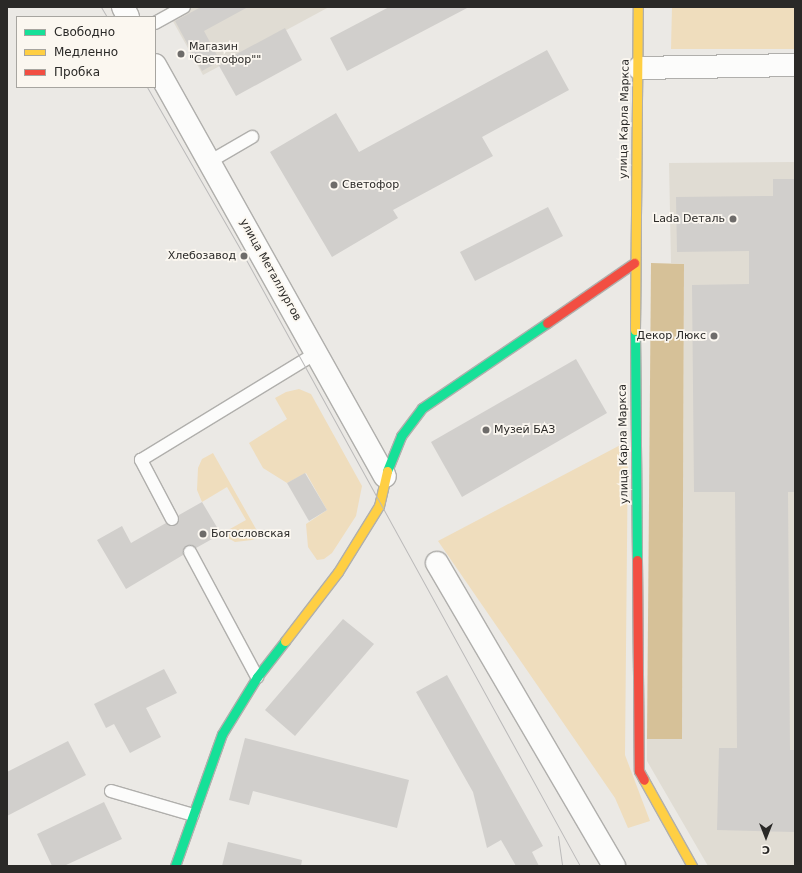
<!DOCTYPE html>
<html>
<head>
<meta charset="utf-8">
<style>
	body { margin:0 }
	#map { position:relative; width:802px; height:873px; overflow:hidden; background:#ebe9e5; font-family:"DejaVu Sans",sans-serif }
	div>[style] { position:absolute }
	.built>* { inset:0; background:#e0dcd3 }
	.green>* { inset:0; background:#efddbd }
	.forest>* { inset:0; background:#d6c198 }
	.building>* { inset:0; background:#d1cfcc }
	.roads { filter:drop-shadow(1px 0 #b0afac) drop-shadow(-1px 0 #b0afac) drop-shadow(0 1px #b0afac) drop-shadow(0 -1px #b0afac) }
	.lane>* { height:12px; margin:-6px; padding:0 6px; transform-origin:6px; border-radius:6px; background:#fcfcfb }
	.street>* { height:22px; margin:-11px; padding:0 11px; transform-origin:11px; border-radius:11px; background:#fcfcfb }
	.fast>* { height:9px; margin:-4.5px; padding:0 4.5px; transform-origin:4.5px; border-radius:4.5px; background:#16e098 }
	.slow>* { height:9px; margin:-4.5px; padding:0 4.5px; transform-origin:4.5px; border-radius:4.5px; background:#ffcf43 }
	.jam>* { height:9px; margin:-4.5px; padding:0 4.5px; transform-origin:4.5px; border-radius:4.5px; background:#f24e42 }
	.tram>* { height:1px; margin:-0.5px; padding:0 0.5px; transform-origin:0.5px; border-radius:0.5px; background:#bbbaba }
	.dots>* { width:11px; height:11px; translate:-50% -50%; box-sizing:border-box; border:2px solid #fbf7f0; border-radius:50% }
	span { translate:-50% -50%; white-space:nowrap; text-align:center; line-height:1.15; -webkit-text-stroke:3.5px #fbf7f0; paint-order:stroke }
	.poi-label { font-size:11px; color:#2a2927 }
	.left { translate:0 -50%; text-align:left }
	.right { translate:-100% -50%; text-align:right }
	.street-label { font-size:11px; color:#2a2927 }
	.frame { position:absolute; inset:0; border:8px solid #2a2927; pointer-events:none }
	.legend { position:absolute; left:16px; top:16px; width:140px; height:72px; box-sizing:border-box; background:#fbf7f0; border:1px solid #a7a5a0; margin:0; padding:5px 7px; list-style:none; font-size:12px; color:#2a2927 }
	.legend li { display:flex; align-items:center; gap:8px; height:20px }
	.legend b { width:20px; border:1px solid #a7a5a0 }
	.north { position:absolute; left:746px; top:817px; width:40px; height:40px; -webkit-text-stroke:3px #fbf7f0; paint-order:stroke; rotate:180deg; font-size:11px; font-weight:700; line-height:16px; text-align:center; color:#2a2927 }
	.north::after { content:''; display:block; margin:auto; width:14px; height:18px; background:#2a2927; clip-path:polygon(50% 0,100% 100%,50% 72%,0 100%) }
</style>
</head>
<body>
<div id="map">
	<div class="built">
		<i style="clip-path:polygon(165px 7px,329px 7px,203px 75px)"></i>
		<i style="clip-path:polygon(795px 162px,795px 866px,708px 866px,647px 761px,647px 739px,682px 738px,684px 264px,671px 263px,669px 163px)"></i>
	</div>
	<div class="green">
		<i style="clip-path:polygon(672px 7px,795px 7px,795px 49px,671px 49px)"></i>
		<i style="clip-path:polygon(299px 389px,311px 394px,362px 486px,356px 516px,332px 553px,324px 559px,317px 560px,308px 547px,306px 524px,327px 510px,306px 473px,287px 483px,263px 468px,249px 443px,287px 419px,275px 398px,286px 392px)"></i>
		<i style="clip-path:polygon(628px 441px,625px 755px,650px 821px,628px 828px,615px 798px,438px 541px)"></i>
		<i style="clip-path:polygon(213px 453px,260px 536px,252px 540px,235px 542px,221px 534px,246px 520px,227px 487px,202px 502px,197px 490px,198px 468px,202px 459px)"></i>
	</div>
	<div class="forest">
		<i style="clip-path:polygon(651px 263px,684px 264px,682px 739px,647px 739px)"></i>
	</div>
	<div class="building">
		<i style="clip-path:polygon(201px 7px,248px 7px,204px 31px,220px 61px,202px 71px,175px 21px)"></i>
		<i style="clip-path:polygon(389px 7px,469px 7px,347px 71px,330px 38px)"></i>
		<i style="clip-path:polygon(285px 28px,302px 60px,236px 96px,218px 64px)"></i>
		<i style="clip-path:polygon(547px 50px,569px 90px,482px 137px,493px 156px,393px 210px,398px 218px,332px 257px,270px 152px,336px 113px,359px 152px)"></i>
		<i style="clip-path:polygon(773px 179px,795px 179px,795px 492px,788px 492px,790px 750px,795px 750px,795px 832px,717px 830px,719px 748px,737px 748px,735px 492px,694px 492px,692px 285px,749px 284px,749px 251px,677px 252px,676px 197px,773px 196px)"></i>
		<i style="clip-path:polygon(548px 207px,563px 236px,475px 281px,460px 252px)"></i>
		<i style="clip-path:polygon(576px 359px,607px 413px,462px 497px,431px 442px)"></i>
		<i style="clip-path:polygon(305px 473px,327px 510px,309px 521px,287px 483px)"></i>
		<i style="clip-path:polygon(202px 502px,221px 534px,196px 548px,191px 545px,186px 546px,183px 555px,126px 589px,97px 540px,122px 526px,131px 543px,166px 523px,171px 526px,176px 525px,179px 515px)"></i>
		<i style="clip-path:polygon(343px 619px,374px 644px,295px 736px,265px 710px)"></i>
		<i style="clip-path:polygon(164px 669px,177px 693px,146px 708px,161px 737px,130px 753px,114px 724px,106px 728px,94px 704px)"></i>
		<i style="clip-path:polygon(447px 675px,543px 846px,532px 852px,539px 866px,516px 866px,501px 840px,487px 848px,473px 792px,416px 692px)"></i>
		<i style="clip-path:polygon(245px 738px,409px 780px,397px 828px,253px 791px,249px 805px,229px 800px)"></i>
		<i style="clip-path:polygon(68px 741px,86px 775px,7px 816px,7px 772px)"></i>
		<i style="clip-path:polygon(104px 802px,122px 839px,64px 866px,52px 866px,37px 834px)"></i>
		<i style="clip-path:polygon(228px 842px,302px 860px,301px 866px,222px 866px)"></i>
	</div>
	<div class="roads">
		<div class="lane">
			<i style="left:155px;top:23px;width:33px;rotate:-29deg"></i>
			<i style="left:209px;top:162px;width:50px;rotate:-30.2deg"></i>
			<i style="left:172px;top:519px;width:67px;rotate:-117.7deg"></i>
			<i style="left:141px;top:460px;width:205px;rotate:-31.4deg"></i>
			<i style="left:190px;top:552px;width:142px;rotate:61.8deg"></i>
			<i style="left:111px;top:791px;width:85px;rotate:16.3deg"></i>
		</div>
		<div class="street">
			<i style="left:123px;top:7px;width:11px;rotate:63deg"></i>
			<i style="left:155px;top:65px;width:471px;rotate:60.8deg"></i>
			<i style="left:639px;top:68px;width:156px;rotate:-1.1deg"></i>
			<i style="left:437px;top:563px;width:351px;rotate:59.7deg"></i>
		</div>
		<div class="fast">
			<i style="left:635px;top:330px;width:230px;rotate:89.5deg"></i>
			<i style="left:387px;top:471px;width:38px;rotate:-68deg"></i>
			<i style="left:401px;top:436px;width:35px;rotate:-53deg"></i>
			<i style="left:422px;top:408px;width:151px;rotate:-34.2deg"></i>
			<i style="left:175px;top:866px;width:140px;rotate:-70.4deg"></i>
			<i style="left:222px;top:734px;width:67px;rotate:-58.4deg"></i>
			<i style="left:257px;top:677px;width:46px;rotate:-52.1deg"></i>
		</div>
		<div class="slow">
			<i style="left:635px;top:330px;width:323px;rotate:-89.5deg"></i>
			<i style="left:285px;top:641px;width:87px;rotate:-52.5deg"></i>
			<i style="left:338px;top:572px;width:78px;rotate:-58.2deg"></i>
			<i style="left:379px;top:506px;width:36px;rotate:-77deg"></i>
			<i style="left:644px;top:780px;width:98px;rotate:60.8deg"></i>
		</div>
		<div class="jam">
			<i style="left:547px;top:323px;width:106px;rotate:-34.6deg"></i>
			<i style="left:637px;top:560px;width:211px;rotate:89.5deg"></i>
			<i style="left:639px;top:771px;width:10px;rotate:61deg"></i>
		</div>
	</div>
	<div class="tram">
		<i style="left:101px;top:7px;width:12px;rotate:59deg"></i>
		<i style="left:147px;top:87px;width:195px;rotate:60.1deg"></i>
		<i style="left:244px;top:256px;width:696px;rotate:61.15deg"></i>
		<i style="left:558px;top:836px;width:30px;rotate:82deg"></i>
	</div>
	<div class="dots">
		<i style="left:181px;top:54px;background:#6e6c6a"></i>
		<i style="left:334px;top:185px;background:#6e6c6a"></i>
		<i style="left:733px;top:219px;background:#6e6c6a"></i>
		<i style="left:244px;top:256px;background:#6e6c6a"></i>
		<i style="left:714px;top:336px;background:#6e6c6a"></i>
		<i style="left:486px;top:430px;background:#6e6c6a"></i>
		<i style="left:203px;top:534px;background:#6e6c6a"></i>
	</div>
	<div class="poi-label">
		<span class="left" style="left:189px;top:54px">Магазин<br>"Светофор""</span>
		<span class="left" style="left:342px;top:185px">Светофор</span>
		<span class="right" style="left:725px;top:219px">Lada Dеталь</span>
		<span class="right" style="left:236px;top:256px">Хлебозавод</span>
		<span class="right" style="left:706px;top:336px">Декор Люкс</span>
		<span class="left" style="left:494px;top:430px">Музей БАЗ</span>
		<span class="left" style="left:211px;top:534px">Богословская</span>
	</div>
	<div class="street-label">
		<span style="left:625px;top:119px;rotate:-89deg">улица Карла Маркса</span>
		<span style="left:270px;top:270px;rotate:61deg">улица Металлургов</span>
		<span style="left:624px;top:444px;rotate:-91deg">улица Карла Маркса</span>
	</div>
	<div class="frame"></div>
	<ul class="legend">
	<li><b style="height:5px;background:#16e098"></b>Свободно</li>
	<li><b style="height:5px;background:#ffcf43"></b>Медленно</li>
	<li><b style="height:5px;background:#f24e42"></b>Пробка</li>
	</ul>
	<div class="north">С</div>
</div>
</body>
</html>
